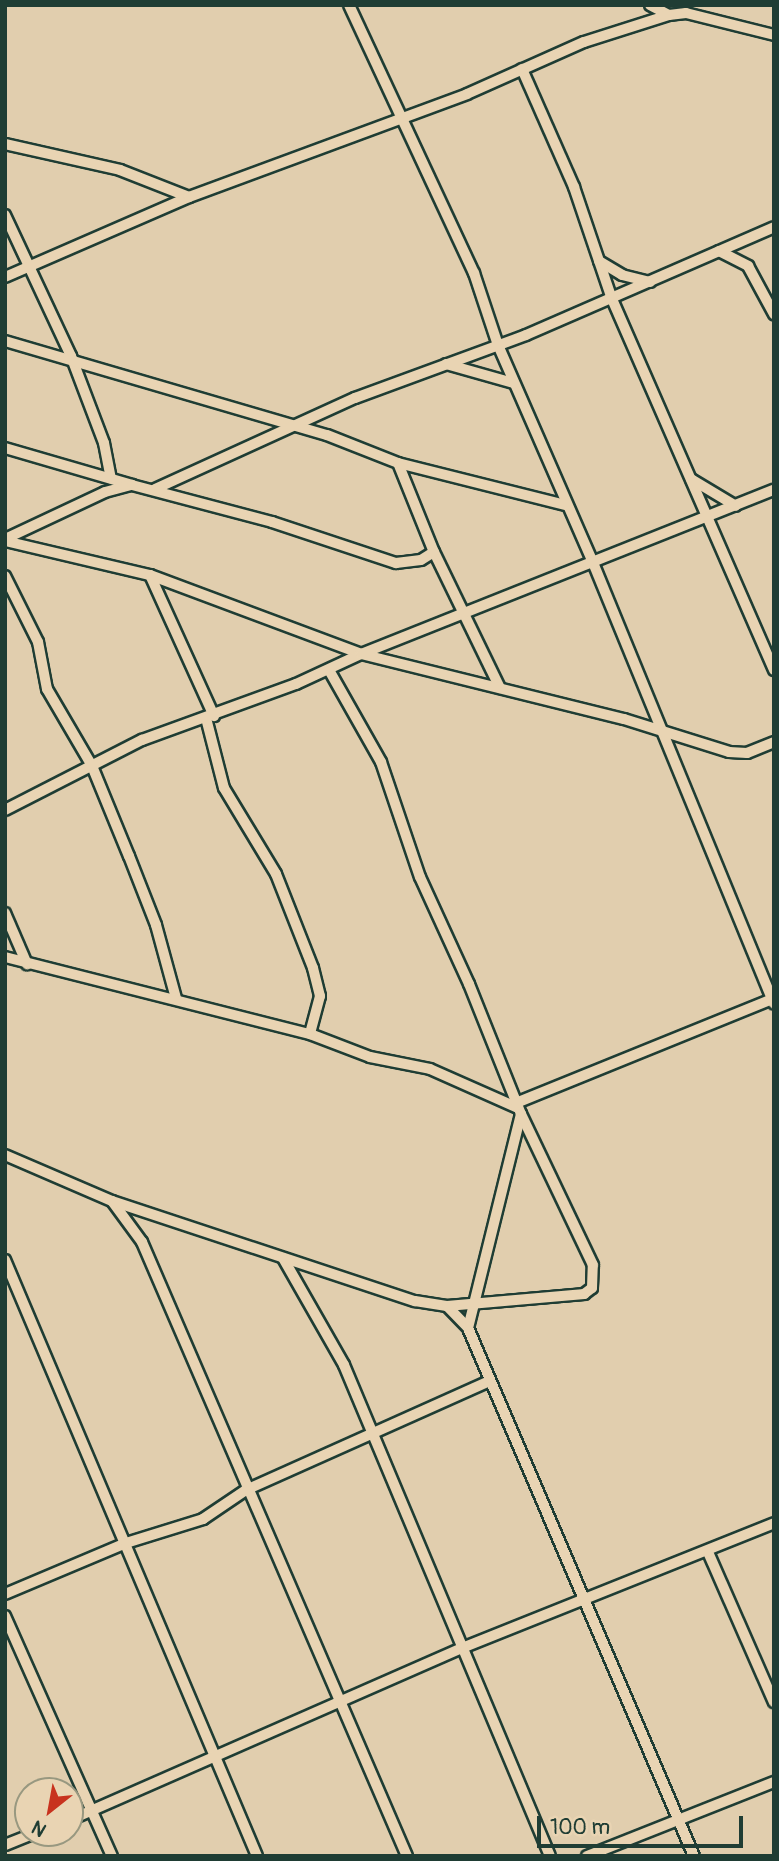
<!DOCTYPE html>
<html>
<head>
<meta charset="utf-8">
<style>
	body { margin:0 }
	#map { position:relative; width:779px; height:1861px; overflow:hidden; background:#e1ceae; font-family:Pangolin,sans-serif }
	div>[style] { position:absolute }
	.roads { filter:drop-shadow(2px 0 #1f3d34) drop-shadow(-2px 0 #1f3d34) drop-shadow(0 2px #1f3d34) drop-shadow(0 -2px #1f3d34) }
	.street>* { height:10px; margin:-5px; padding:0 5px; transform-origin:5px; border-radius:5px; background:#e9d4b3 }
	span { translate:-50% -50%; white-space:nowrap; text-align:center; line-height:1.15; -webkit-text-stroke:6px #e9d4b3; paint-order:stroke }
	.frame { position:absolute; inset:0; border:7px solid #1f3d34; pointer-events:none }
	.north { position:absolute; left:14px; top:1777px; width:70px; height:70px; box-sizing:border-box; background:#e9d4b3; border:2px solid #989880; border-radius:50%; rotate:211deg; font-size:19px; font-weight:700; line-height:28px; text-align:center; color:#1f3d34 }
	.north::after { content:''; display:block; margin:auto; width:24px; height:32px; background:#c8321e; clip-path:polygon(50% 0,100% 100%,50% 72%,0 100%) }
	.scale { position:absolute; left:537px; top:1816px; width:206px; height:32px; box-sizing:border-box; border:4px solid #1f3d34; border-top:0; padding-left:9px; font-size:21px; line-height:24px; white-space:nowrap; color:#1f3d34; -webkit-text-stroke:5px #e9d4b3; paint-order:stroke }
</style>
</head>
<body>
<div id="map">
	<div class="roads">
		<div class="street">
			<i style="left:349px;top:5px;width:296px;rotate:65deg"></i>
			<i style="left:474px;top:273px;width:76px;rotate:71.6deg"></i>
			<i style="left:498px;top:345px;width:240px;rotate:66.4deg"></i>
			<i style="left:594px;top:565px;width:474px;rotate:67.7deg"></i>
			<i style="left:650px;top:5px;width:21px;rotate:28deg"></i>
			<i style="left:669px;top:15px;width:17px;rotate:-7deg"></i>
			<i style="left:686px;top:13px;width:91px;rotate:14deg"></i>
			<i style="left:522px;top:69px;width:129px;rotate:66.2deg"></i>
			<i style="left:574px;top:187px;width:118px;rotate:71.3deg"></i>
			<i style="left:612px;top:299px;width:405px;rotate:66.4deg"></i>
			<i style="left:5px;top:144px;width:118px;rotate:12.7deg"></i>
			<i style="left:120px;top:170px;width:74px;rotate:21.4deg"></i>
			<i style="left:5px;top:215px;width:156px;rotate:64.9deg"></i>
			<i style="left:71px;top:356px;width:93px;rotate:69.2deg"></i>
			<i style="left:104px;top:443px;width:36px;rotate:79deg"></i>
			<i style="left:719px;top:251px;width:33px;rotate:27deg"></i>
			<i style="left:748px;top:266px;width:55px;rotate:61.6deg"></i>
			<i style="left:599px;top:261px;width:27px;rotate:31deg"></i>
			<i style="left:622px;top:275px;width:29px;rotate:14deg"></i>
			<i style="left:5px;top:277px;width:201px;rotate:-23.5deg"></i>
			<i style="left:189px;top:197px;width:296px;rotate:-20.3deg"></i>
			<i style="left:467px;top:94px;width:128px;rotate:-24deg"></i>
			<i style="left:584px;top:42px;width:89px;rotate:-17.6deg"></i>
			<i style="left:5px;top:341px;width:335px;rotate:16.3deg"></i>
			<i style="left:327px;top:435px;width:76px;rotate:21.5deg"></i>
			<i style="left:398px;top:463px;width:172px;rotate:14.1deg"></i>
			<i style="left:446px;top:364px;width:70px;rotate:15.8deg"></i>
			<i style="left:5px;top:448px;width:132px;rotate:16.2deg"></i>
			<i style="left:398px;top:463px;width:96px;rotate:68deg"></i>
			<i style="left:434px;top:552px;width:151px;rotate:64.1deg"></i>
			<i style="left:691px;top:479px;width:52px;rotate:31deg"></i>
			<i style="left:155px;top:489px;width:220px;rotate:-24.5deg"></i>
			<i style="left:355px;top:398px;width:182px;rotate:-20.2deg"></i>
			<i style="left:526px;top:335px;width:270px;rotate:-23.5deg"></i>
			<i style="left:5px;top:539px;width:110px;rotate:-25.2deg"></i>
			<i style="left:105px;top:492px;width:28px;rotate:-15deg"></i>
			<i style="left:132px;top:485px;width:145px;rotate:14.8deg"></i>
			<i style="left:272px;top:522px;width:131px;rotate:18.3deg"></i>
			<i style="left:396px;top:563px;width:25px;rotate:-7deg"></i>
			<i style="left:421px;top:560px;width:15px;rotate:-32deg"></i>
			<i style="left:5px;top:541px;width:149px;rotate:13.2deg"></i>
			<i style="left:150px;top:575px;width:225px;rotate:20.5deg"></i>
			<i style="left:361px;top:654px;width:271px;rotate:13.9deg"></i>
			<i style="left:624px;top:719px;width:110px;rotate:17.4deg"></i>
			<i style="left:729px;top:752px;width:18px;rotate:3deg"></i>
			<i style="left:747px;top:753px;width:29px;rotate:-22deg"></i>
			<i style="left:150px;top:575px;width:155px;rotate:65.6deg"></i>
			<i style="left:5px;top:576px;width:74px;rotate:63.4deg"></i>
			<i style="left:38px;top:642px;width:48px;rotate:79.2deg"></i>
			<i style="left:47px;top:689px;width:89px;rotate:59.7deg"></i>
			<i style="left:92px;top:766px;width:97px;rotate:67.7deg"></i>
			<i style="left:129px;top:856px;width:74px;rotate:68.6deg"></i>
			<i style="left:156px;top:925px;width:76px;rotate:74.7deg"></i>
			<i style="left:329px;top:670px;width:106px;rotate:60.5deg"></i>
			<i style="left:381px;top:762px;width:121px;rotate:71.3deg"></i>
			<i style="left:420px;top:877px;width:118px;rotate:65.4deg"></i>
			<i style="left:469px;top:984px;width:140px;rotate:68.2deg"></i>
			<i style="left:521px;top:1114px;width:220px;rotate:103.9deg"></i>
			<i style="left:206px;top:718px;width:72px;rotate:75.6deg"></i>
			<i style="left:224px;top:788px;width:100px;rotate:58.8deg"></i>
			<i style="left:276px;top:874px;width:101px;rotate:68.5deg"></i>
			<i style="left:313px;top:968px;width:29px;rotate:76deg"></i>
			<i style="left:320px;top:996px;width:39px;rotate:105deg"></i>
			<i style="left:5px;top:810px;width:154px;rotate:-27.1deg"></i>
			<i style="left:142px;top:740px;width:164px;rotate:-20deg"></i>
			<i style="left:296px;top:684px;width:72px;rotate:-24.8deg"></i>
			<i style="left:361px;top:654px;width:444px;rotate:-21.7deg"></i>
			<i style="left:5px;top:913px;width:56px;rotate:66.7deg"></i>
			<i style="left:5px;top:957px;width:315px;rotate:14.2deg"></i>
			<i style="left:310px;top:1034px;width:64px;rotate:21deg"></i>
			<i style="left:370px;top:1057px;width:61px;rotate:11.3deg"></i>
			<i style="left:430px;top:1069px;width:96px;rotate:23.9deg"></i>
			<i style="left:516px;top:1103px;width:279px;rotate:-22.1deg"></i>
			<i style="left:5px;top:1155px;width:116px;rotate:23.3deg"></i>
			<i style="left:112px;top:1201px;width:51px;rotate:53.8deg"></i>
			<i style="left:142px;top:1242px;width:669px;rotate:66.66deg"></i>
			<i style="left:112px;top:1201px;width:319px;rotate:18.3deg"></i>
			<i style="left:415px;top:1301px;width:32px;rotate:9deg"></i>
			<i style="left:447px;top:1306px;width:138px;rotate:-5deg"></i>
			<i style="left:584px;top:1294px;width:10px;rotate:-37deg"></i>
			<i style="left:592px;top:1288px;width:23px;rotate:-88deg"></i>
			<i style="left:593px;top:1265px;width:167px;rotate:-115.5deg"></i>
			<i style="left:283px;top:1258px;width:123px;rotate:60.3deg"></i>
			<i style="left:344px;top:1365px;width:532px;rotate:67.24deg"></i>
			<i style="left:5px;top:1260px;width:647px;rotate:67.08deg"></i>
			<i style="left:447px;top:1306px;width:30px;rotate:46deg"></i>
			<i style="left:468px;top:1328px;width:574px;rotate:66.83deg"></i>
			<i style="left:708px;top:1552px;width:164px;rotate:66.3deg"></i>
			<i style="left:5px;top:1594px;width:131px;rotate:-22.9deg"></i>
			<i style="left:126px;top:1543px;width:81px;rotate:-17.3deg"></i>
			<i style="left:203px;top:1519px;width:52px;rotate:-34deg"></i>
			<i style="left:246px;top:1490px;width:267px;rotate:-24.1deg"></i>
			<i style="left:5px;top:1616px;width:263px;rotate:66deg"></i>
			<i style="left:70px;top:1820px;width:428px;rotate:-23.7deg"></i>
			<i style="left:462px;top:1648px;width:336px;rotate:-21.8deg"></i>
			<i style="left:5px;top:1845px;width:32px;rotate:-22deg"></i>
			<i style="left:587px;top:1856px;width:201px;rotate:-21.6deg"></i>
		</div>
	</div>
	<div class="frame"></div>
	<div class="north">N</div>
	<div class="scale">100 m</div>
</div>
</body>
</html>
